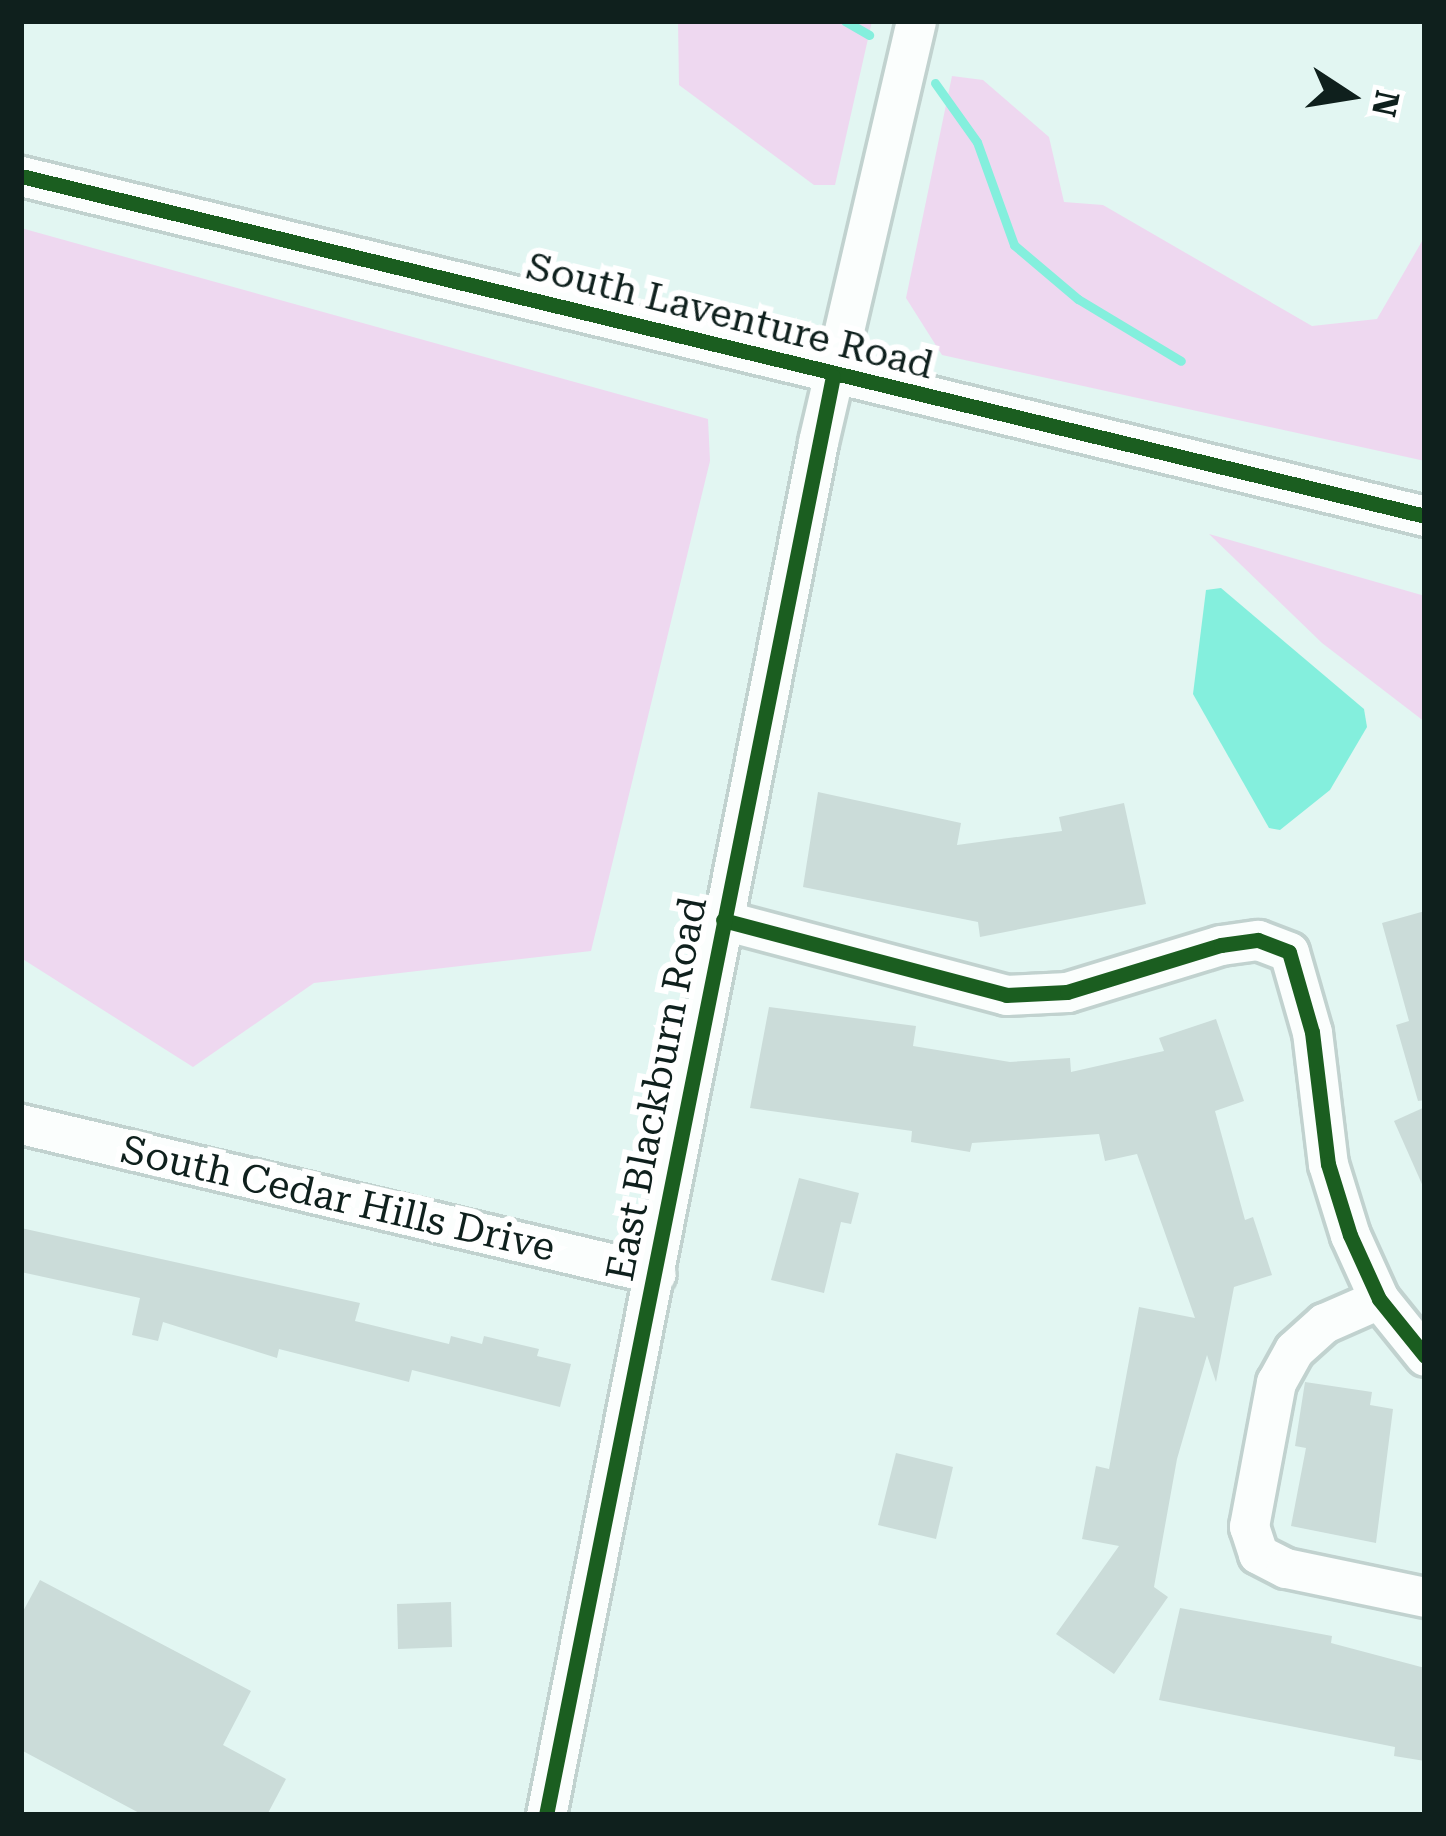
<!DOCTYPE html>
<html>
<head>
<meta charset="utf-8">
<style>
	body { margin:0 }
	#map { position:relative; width:1446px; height:1836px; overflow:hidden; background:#e2f6f2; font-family:"Roboto Serif",serif }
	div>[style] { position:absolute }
	.green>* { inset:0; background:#eed8f0 }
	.water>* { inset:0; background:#84efdd }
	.stream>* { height:9px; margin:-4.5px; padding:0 4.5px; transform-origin:4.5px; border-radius:4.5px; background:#84efdd }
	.building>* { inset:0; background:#cbdcd9 }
	.roads { filter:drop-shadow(3px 0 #c1d2cf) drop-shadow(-3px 0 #c1d2cf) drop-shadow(0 3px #c1d2cf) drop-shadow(0 -3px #c1d2cf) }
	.minor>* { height:39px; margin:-19.5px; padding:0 19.5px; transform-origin:19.5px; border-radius:19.5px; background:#fbfefd }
	.cycleway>* { height:15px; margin:-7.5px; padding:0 7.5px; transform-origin:7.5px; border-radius:7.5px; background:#1b5e20 }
	span { translate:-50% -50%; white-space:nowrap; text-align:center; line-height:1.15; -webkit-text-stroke:12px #fff; paint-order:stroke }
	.street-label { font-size:39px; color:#0f201d }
	.frame { position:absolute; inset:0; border:24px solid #0f201d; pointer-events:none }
	.north { position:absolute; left:1290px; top:36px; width:120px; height:120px; -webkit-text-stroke:9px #fff; paint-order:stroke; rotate:102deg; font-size:33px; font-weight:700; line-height:48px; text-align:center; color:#0f201d }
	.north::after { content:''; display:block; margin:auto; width:42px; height:54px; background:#0f201d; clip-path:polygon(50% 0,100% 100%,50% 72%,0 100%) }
</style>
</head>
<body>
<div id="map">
	<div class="green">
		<i style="clip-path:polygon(678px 21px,872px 21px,835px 185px,814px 185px,679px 85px)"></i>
		<i style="clip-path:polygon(952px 76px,983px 80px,1049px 137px,1064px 202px,1103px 205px,1312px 326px,1377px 319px,1425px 236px,1425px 461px,942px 355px,906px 298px)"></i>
		<i style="clip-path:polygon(21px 228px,708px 419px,710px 461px,591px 951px,314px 983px,193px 1067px,21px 958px)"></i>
		<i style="clip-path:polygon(1209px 534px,1425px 596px,1425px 722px,1322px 643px)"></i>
	</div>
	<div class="water">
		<i style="clip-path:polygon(1221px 588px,1364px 709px,1367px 727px,1330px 790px,1280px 830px,1269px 828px,1193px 694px,1206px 590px)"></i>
	</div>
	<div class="stream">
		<i style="left:845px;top:21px;width:28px;rotate:30deg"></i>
		<i style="left:935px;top:83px;width:72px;rotate:54.6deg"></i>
		<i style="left:977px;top:142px;width:109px;rotate:70.2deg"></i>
		<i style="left:1014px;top:245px;width:84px;rotate:40.2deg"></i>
		<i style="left:1078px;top:299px;width:120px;rotate:31deg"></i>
	</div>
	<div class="building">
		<i style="clip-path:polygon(818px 792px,961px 823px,957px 845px,1062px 831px,1059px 817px,1124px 803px,1146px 904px,980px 937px,978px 922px,803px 887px)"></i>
		<i style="clip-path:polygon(1425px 911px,1425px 1100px,1418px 1101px,1396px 1025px,1409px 1021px,1382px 923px)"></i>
		<i style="clip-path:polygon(769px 1007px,916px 1026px,913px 1046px,1010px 1062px,1070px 1058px,1071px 1072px,1164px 1051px,1159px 1038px,1216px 1019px,1244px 1101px,1215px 1111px,1245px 1220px,1253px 1217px,1272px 1275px,1234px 1287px,1216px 1382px,1207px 1355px,1177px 1459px,1154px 1587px,1168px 1597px,1114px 1674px,1056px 1634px,1119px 1546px,1082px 1539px,1096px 1466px,1109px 1469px,1139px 1307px,1195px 1318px,1137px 1154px,1105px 1161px,1099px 1134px,972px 1143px,970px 1152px,911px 1142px,912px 1131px,750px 1108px)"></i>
		<i style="clip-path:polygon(1425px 1107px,1425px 1191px,1394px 1121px)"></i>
		<i style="clip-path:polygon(799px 1178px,859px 1193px,851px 1224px,841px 1222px,824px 1293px,771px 1280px)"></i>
		<i style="clip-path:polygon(21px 1228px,360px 1303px,355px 1321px,449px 1344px,451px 1336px,482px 1344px,484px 1336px,539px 1349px,537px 1356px,571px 1364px,560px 1407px,412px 1370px,409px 1382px,279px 1349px,277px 1358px,163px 1322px,158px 1341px,132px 1335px,140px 1298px,21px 1272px)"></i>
		<i style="clip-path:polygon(1305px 1382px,1372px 1392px,1370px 1405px,1393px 1409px,1376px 1543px,1291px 1526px,1306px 1448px,1295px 1446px)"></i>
		<i style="clip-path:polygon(896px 1453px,953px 1467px,936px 1539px,878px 1525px)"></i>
		<i style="clip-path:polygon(40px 1580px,251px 1691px,223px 1745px,286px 1779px,267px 1815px,143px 1815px,21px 1750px,21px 1615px)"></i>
		<i style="clip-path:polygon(451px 1602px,452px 1647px,398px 1649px,397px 1604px)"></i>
		<i style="clip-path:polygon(1180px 1608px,1332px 1636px,1331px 1643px,1425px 1668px,1425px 1761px,1394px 1756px,1395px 1747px,1159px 1700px)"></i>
	</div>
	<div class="roads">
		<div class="minor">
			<i style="left:21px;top:176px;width:1445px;rotate:13.61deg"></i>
			<i style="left:723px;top:920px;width:293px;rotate:14.8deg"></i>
			<i style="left:1006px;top:995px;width:61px;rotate:-2.8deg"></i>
			<i style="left:1067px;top:992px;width:161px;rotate:-17deg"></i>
			<i style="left:1221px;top:945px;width:37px;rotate:-8deg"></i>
			<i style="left:1258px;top:940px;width:33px;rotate:21deg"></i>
			<i style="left:1289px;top:952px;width:83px;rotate:74deg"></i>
			<i style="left:1312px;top:1032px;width:133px;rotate:83.1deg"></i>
			<i style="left:1328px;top:1164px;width:74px;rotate:72.8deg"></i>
			<i style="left:1350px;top:1235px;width:70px;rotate:65.6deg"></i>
			<i style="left:1379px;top:1299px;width:73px;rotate:51.1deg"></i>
			<i style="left:21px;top:1124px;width:652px;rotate:13.29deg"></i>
			<i style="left:1379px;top:1299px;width:60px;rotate:156.4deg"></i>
			<i style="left:1324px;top:1323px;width:40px;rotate:138deg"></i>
			<i style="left:1294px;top:1350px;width:37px;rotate:119deg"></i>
			<i style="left:1276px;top:1382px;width:147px;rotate:100.6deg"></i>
			<i style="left:1249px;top:1526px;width:29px;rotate:72deg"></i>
			<i style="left:1258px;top:1554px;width:31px;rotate:27deg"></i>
			<i style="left:1286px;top:1568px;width:142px;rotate:11.8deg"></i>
			<i style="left:546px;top:1815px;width:1400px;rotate:-78.79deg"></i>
			<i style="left:818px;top:442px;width:432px;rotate:-76.9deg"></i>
		</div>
	</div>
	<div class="cycleway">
		<i style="left:21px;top:176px;width:1445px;rotate:13.61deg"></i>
		<i style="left:723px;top:920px;width:293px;rotate:14.8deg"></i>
		<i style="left:1006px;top:995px;width:61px;rotate:-2.8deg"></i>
		<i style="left:1067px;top:992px;width:161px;rotate:-17deg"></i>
		<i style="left:1221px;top:945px;width:37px;rotate:-8deg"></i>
		<i style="left:1258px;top:940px;width:33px;rotate:21deg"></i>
		<i style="left:1289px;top:952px;width:83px;rotate:74deg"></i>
		<i style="left:1312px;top:1032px;width:133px;rotate:83.1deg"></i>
		<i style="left:1328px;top:1164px;width:74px;rotate:72.8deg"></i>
		<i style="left:1350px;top:1235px;width:70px;rotate:65.6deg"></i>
		<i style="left:1379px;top:1299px;width:73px;rotate:51.1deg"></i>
		<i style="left:546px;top:1815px;width:1467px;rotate:-78.72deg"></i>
	</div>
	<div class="street-label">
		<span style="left:730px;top:316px;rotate:14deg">South Laventure Road</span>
		<span style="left:657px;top:1089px;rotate:-79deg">East Blackburn Road</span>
		<span style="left:338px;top:1199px;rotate:13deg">South Cedar Hills Drive</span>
	</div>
	<div class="frame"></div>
	<div class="north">N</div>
</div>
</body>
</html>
